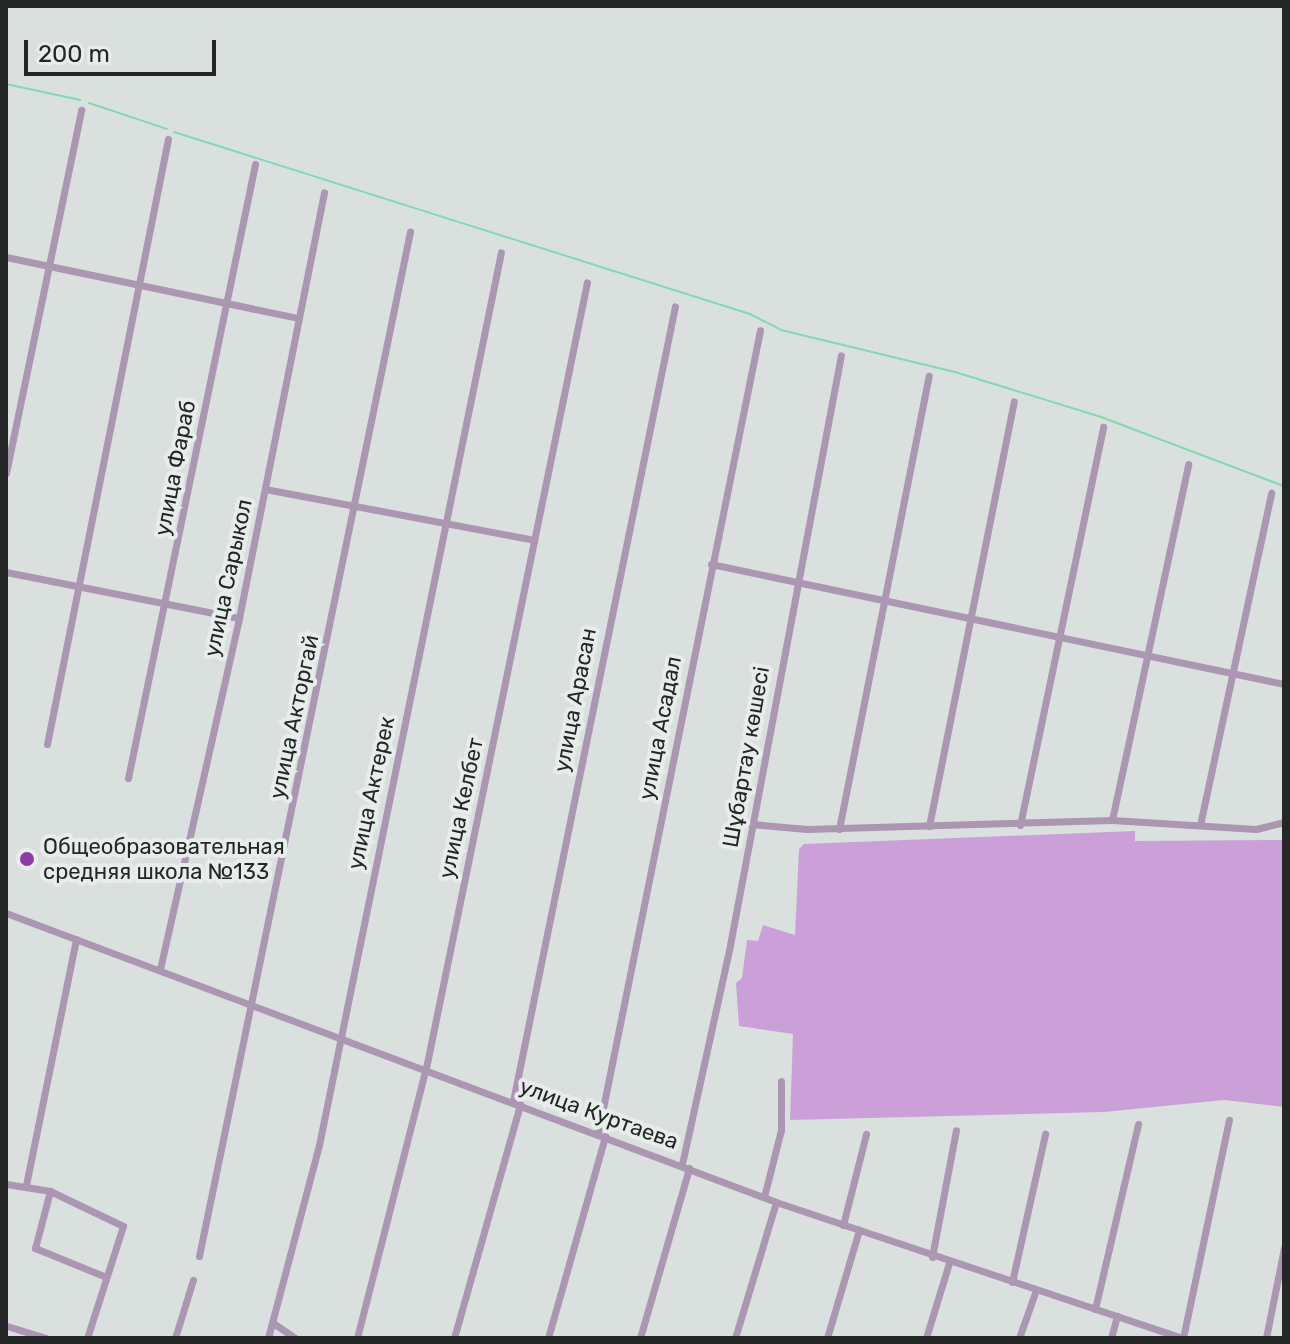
<!DOCTYPE html>
<html>
<head>
<meta charset="utf-8">
<style>
	body { margin:0 }
	#map { position:relative; width:1290px; height:1344px; overflow:hidden; background:#dae0dd; font-family:Rubik,sans-serif }
	div>[style] { position:absolute }
	.green>* { inset:0; background:#cba0d9 }
	.stream>* { height:2px; margin:-1px; padding:0 1px; transform-origin:1px; border-radius:1px; background:#83d9b3 }
	.minor>* { height:7px; margin:-3.5px; padding:0 3.5px; transform-origin:3.5px; border-radius:3.5px; background:#ab97b2 }
	.dots>* { width:22px; height:22px; translate:-50% -50%; box-sizing:border-box; border:4px solid #e7edea; border-radius:50% }
	span { translate:-50% -50%; white-space:nowrap; text-align:center; line-height:1.15; -webkit-text-stroke:8px #e7edea; paint-order:stroke }
	.street-label { font-size:22px; color:#252726 }
	.poi-label { font-size:22px; color:#252726 }
	.left { translate:0 -50%; text-align:left }
	.frame { position:absolute; inset:0; border:8px solid #252726; pointer-events:none }
	.scale { position:absolute; left:24px; top:40px; width:192px; height:36px; box-sizing:border-box; border:4px solid #252726; border-top:0; padding-left:10px; font-size:24px; line-height:28px; white-space:nowrap; color:#252726; -webkit-text-stroke:6px #e7edea; paint-order:stroke }
</style>
</head>
<body>
<div id="map">
	<div class="green">
		<i style="clip-path:polygon(1135px 831px,1135px 841px,1284px 840px,1284px 1107px,1224px 1100px,1104px 1112px,790px 1120px,793px 1034px,739px 1026px,736px 983px,742px 978px,747px 940px,758px 941px,763px 925px,795px 935px,799px 849px,804px 844px)"></i>
	</div>
	<div class="stream">
		<i style="left:6px;top:84px;width:76px;rotate:12.2deg"></i>
		<i style="left:89px;top:103px;width:82px;rotate:18.4deg"></i>
		<i style="left:174px;top:132px;width:604px;rotate:17.54deg"></i>
		<i style="left:750px;top:314px;width:35px;rotate:27deg"></i>
		<i style="left:781px;top:330px;width:179px;rotate:13.6deg"></i>
		<i style="left:955px;top:372px;width:153px;rotate:17.1deg"></i>
		<i style="left:1101px;top:417px;width:196px;rotate:20.7deg"></i>
	</div>
	<div class="minor">
		<i style="left:6px;top:257px;width:299px;rotate:11.8deg"></i>
		<i style="left:6px;top:473px;width:371px;rotate:-78.3deg"></i>
		<i style="left:265px;top:489px;width:274px;rotate:10.7deg"></i>
		<i style="left:711px;top:564px;width:585px;rotate:11.83deg"></i>
		<i style="left:6px;top:572px;width:237px;rotate:11.2deg"></i>
		<i style="left:47px;top:744px;width:617px;rotate:-78.69deg"></i>
		<i style="left:128px;top:778px;width:627px;rotate:-78.31deg"></i>
		<i style="left:1112px;top:820px;width:364px;rotate:-77.9deg"></i>
		<i style="left:751px;top:824px;width:56px;rotate:5.1deg"></i>
		<i style="left:807px;top:829px;width:305px;rotate:-1.7deg"></i>
		<i style="left:1112px;top:820px;width:144px;rotate:3.6deg"></i>
		<i style="left:1256px;top:829px;width:29px;rotate:-14deg"></i>
		<i style="left:1020px;top:825px;width:407px;rotate:-78.2deg"></i>
		<i style="left:1200px;top:825px;width:340px;rotate:-77.9deg"></i>
		<i style="left:929px;top:826px;width:433px;rotate:-78.7deg"></i>
		<i style="left:839px;top:829px;width:462px;rotate:-78.8deg"></i>
		<i style="left:6px;top:913px;width:822px;rotate:20.57deg"></i>
		<i style="left:776px;top:1202px;width:428px;rotate:18.5deg"></i>
		<i style="left:160px;top:969px;width:360px;rotate:-77.3deg"></i>
		<i style="left:239px;top:618px;width:434px;rotate:-78.7deg"></i>
		<i style="left:513px;top:1101px;width:811px;rotate:-78.48deg"></i>
		<i style="left:598px;top:1133px;width:819px;rotate:-78.59deg"></i>
		<i style="left:682px;top:1164px;width:224px;rotate:-77.6deg"></i>
		<i style="left:730px;top:945px;width:600px;rotate:-79.35deg"></i>
		<i style="left:6px;top:1184px;width:45px;rotate:9deg"></i>
		<i style="left:50px;top:1191px;width:81px;rotate:25.6deg"></i>
		<i style="left:123px;top:1226px;width:118px;rotate:107.8deg"></i>
		<i style="left:26px;top:1185px;width:251px;rotate:-78.5deg"></i>
		<i style="left:50px;top:1191px;width:59px;rotate:104.7deg"></i>
		<i style="left:35px;top:1248px;width:77px;rotate:22.2deg"></i>
		<i style="left:764px;top:1197px;width:69px;rotate:-75.8deg"></i>
		<i style="left:781px;top:1130px;width:49px;rotate:-90deg"></i>
		<i style="left:843px;top:1225px;width:94px;rotate:-75.8deg"></i>
		<i style="left:199px;top:1256px;width:1046px;rotate:-78.36deg"></i>
		<i style="left:932px;top:1257px;width:129px;rotate:-79.3deg"></i>
		<i style="left:1012px;top:1282px;width:152px;rotate:-77.4deg"></i>
		<i style="left:1095px;top:1309px;width:190px;rotate:-76.9deg"></i>
		<i style="left:273px;top:1323px;width:27px;rotate:34deg"></i>
		<i style="left:7px;top:1326px;width:41px;rotate:17.1deg"></i>
		<i style="left:175px;top:1338px;width:61px;rotate:-72.8deg"></i>
		<i style="left:268px;top:1338px;width:200px;rotate:-75.2deg"></i>
		<i style="left:319px;top:1145px;width:911px;rotate:-78.48deg"></i>
		<i style="left:357px;top:1338px;width:279px;rotate:-75.7deg"></i>
		<i style="left:426px;top:1068px;width:802px;rotate:-78.42deg"></i>
		<i style="left:454px;top:1338px;width:243px;rotate:-74.2deg"></i>
		<i style="left:548px;top:1338px;width:210px;rotate:-74.2deg"></i>
		<i style="left:640px;top:1338px;width:177px;rotate:-73.9deg"></i>
		<i style="left:735px;top:1338px;width:142px;rotate:-73.2deg"></i>
		<i style="left:827px;top:1338px;width:113px;rotate:-73.5deg"></i>
		<i style="left:926px;top:1338px;width:78px;rotate:-73deg"></i>
		<i style="left:1019px;top:1338px;width:51px;rotate:-70.5deg"></i>
		<i style="left:1111px;top:1338px;width:23px;rotate:-75deg"></i>
		<i style="left:1183px;top:1338px;width:223px;rotate:-78.1deg"></i>
		<i style="left:1266px;top:1338px;width:92px;rotate:-78.7deg"></i>
	</div>
	<div class="dots">
		<i style="left:27px;top:859px;background:#8e3aa8"></i>
	</div>
	<div class="street-label">
		<span style="left:175px;top:468px;rotate:-79deg">улица Фараб</span>
		<span style="left:228px;top:578px;rotate:-78deg">улица Сарыкол</span>
		<span style="left:575px;top:700px;rotate:-79deg">улица Арасан</span>
		<span style="left:294px;top:717px;rotate:-78deg">улица Акторгай</span>
		<span style="left:660px;top:728px;rotate:-79deg">улица Асадал</span>
		<span style="left:746px;top:757px;rotate:-80deg">Шұбартау көшесі</span>
		<span style="left:371px;top:793px;rotate:-78deg">улица Актерек</span>
		<span style="left:461px;top:808px;rotate:-78deg">улица Келбет</span>
		<span style="left:599px;top:1114px;rotate:20deg">улица Куртаева</span>
	</div>
	<div class="poi-label">
		<span class="left" style="left:43px;top:859px">Общеобразовательная<br>средняя школа №133</span>
	</div>
	<div class="frame"></div>
	<div class="scale">200 m</div>
</div>
</body>
</html>
